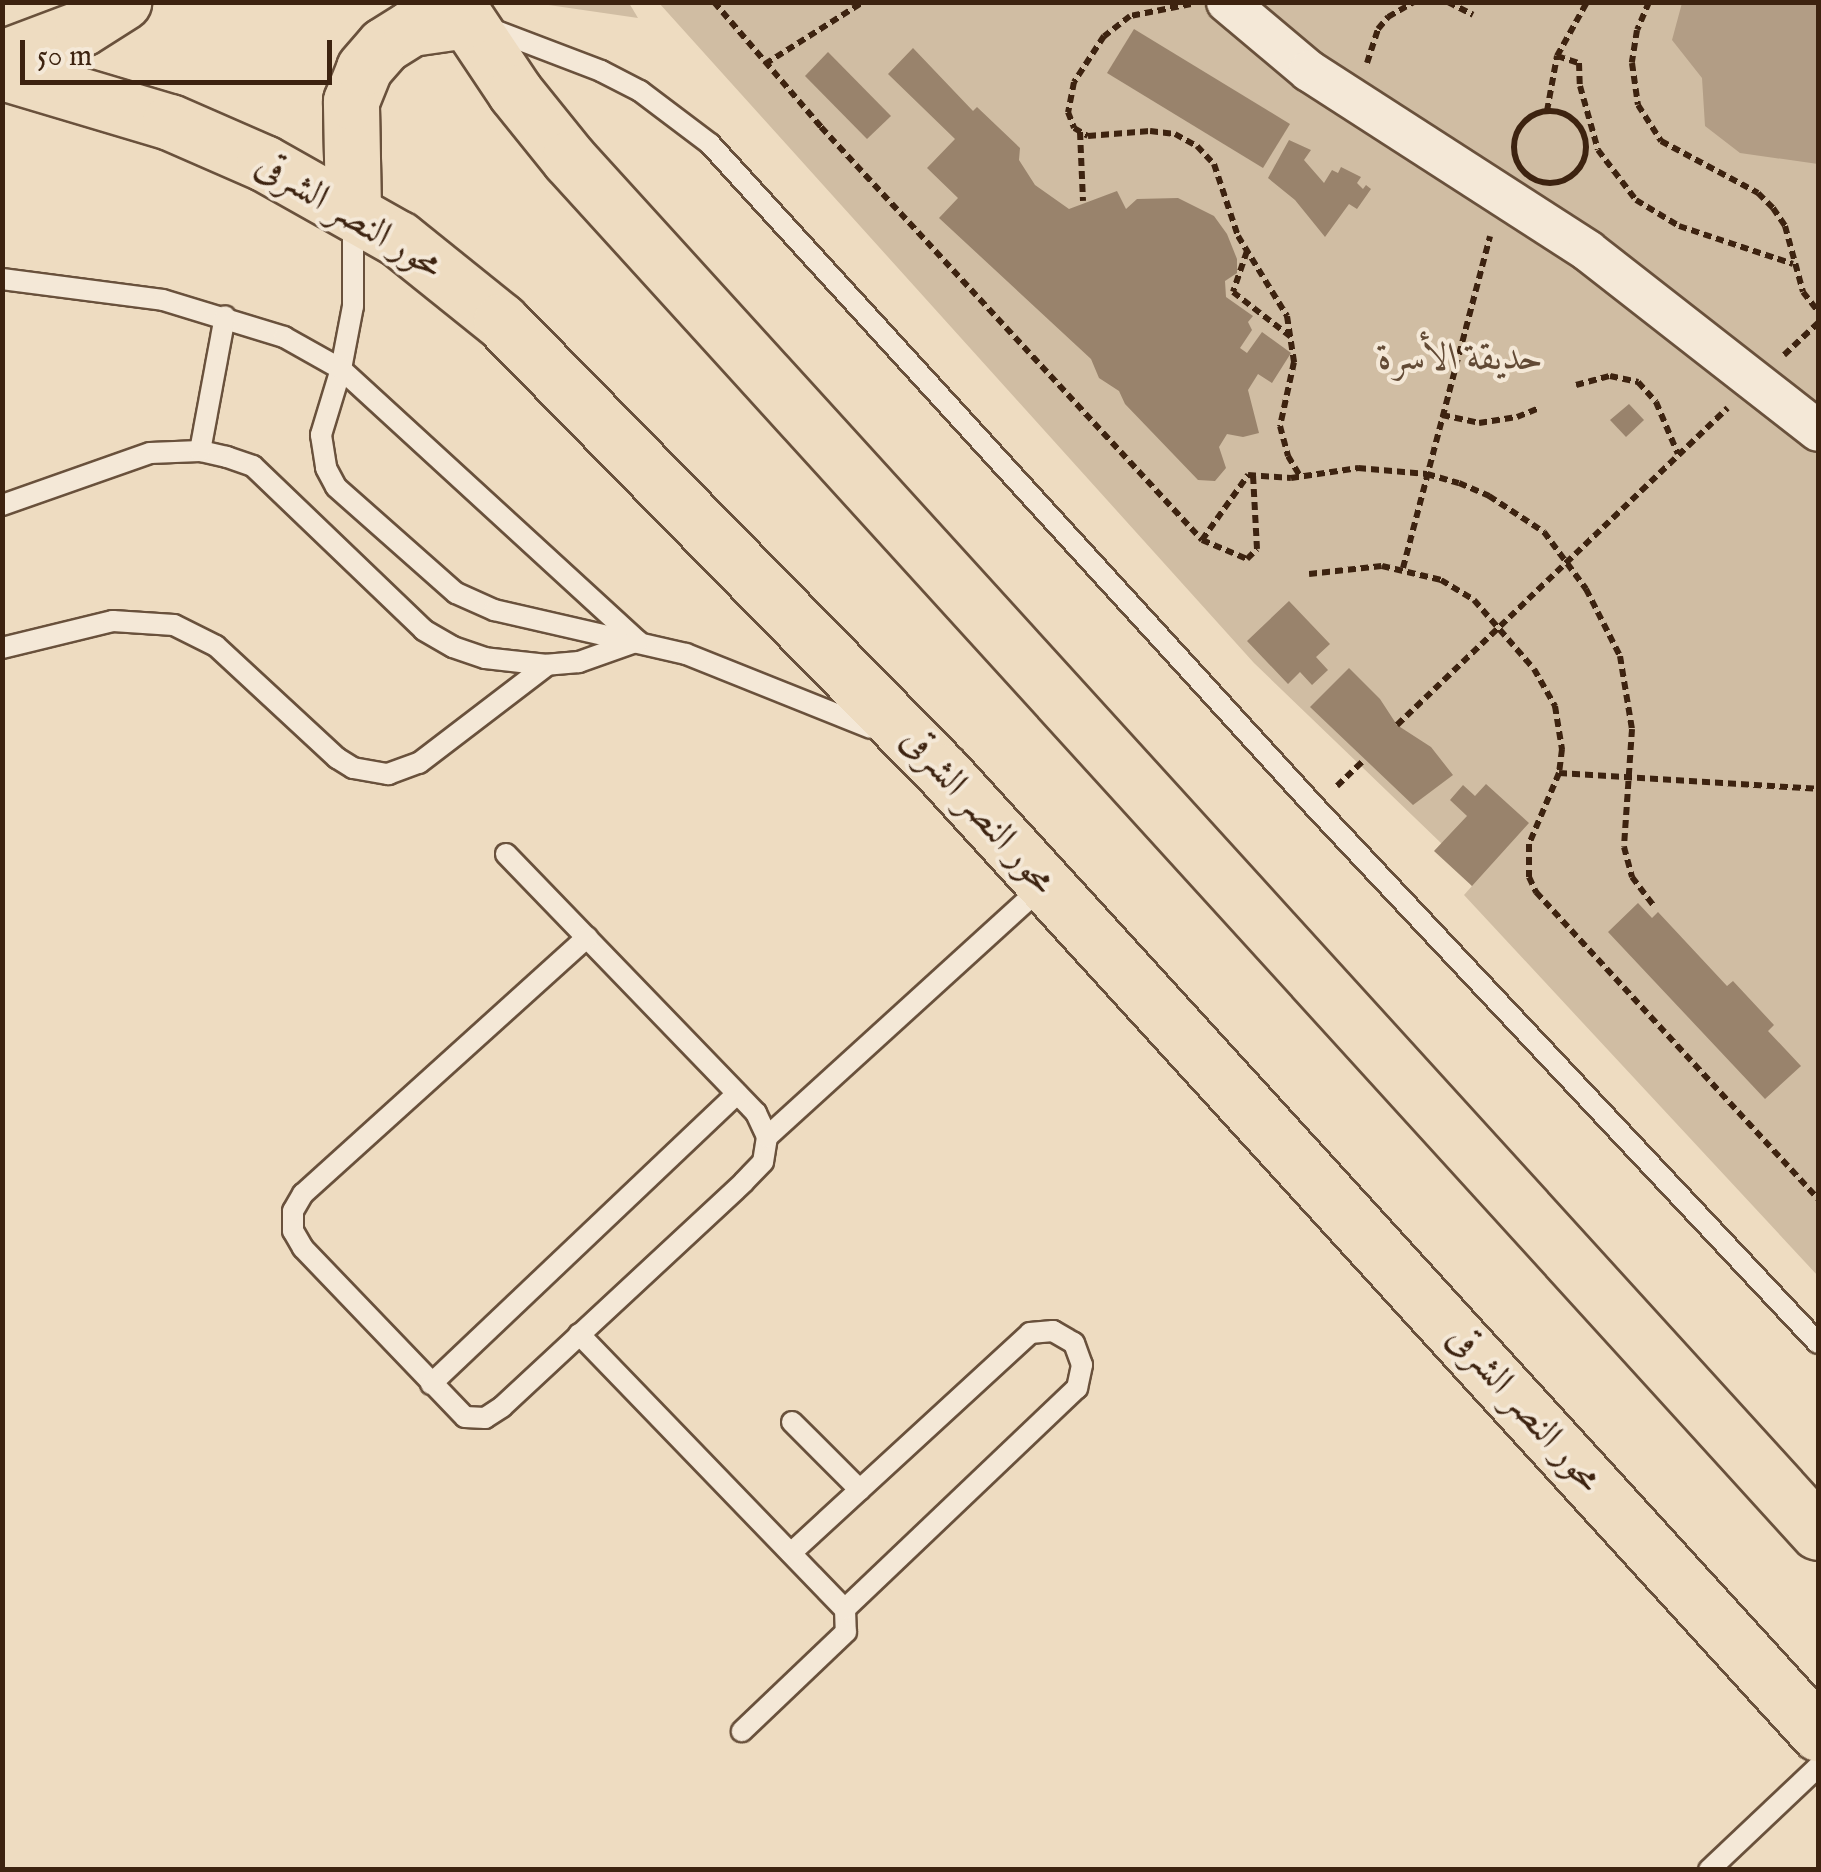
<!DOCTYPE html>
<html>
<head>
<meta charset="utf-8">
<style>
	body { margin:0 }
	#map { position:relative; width:1821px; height:1872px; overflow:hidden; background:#eedcc1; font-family:"IM FELL English",Amiri,serif }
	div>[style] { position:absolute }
	.green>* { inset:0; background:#d0bda3 }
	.water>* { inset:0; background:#b29d85 }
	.building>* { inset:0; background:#99836c }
	.path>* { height:6px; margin-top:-3px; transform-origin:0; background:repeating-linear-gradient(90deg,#3d2310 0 8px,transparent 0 13px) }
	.path>.ring { margin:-3px; padding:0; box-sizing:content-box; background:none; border:6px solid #3d2310; border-radius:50% }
	.roads { filter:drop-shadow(2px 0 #69513c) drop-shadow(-2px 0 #69513c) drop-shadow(0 2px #69513c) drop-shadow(0 -2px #69513c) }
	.lane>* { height:20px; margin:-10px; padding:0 10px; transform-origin:10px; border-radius:10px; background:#f4e8d7 }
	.street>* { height:40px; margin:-20px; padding:0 20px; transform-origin:20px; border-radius:20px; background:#f4e8d7 }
	.primary>* { height:55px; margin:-27.5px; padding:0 27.5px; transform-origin:27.5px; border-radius:27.5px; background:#eedcc1 }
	span { translate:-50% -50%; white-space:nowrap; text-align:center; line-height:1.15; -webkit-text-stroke:8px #f4e8d7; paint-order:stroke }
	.street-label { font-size:38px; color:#3d2310 }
	.park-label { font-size:38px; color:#624a35; font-style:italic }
	.frame { position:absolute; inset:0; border:5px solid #3d2310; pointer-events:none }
	.scale { position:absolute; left:20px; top:40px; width:312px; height:45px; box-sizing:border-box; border:5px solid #3d2310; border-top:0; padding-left:12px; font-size:30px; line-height:35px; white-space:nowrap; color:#3d2310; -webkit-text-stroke:8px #f4e8d7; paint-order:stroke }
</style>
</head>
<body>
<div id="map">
	<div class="green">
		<i style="clip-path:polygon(535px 3px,629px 3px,638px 18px)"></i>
		<i style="clip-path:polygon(659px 3px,1818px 3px,1818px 1276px,1464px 895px,1472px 886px,1441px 843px,1254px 663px)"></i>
	</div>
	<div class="water">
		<i style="clip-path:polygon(1682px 3px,1818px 3px,1818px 164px,1740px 153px,1705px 126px,1702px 78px,1672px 40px)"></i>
	</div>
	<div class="building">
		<i style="clip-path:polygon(1134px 29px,1290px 124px,1263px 168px,1107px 73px)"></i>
		<i style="clip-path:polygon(913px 48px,973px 111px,977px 107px,1020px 148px,1019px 160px,1035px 185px,1069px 209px,1117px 191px,1126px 209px,1137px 199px,1178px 198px,1214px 216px,1227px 234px,1237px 259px,1237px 273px,1225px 281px,1226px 297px,1253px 316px,1248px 322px,1252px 330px,1240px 348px,1247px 353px,1262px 332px,1291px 353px,1272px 383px,1258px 374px,1248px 390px,1259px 433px,1243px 437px,1227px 434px,1219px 447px,1226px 468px,1215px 481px,1198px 480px,1125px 404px,1119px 391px,1099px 378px,1091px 359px,939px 218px,958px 198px,927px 168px,955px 139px,888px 74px)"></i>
		<i style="clip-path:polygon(828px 52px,891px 116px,867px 139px,805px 76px)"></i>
		<i style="clip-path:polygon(1289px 140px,1311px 150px,1304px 160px,1324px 183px,1332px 170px,1338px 173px,1341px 167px,1361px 177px,1357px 183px,1363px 189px,1366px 185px,1371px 189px,1357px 209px,1349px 204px,1325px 237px,1295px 200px,1268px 178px)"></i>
		<i style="clip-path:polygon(1629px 404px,1644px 420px,1626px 437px,1610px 420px)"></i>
		<i style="clip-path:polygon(1289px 601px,1330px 644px,1316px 657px,1328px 670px,1312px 685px,1300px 672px,1288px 684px,1247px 641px)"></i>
		<i style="clip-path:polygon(1349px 668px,1380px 699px,1397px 725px,1431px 747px,1453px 775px,1413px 805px,1310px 707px)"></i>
		<i style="clip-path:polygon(1486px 784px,1529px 823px,1472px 886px,1434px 851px,1467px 816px,1450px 800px,1463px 785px,1475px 796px)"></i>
		<i style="clip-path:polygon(1638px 903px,1652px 918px,1658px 912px,1727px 986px,1733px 981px,1774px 1025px,1768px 1031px,1801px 1066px,1765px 1099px,1608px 932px)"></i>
	</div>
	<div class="path">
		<i style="left:714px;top:2px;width:165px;rotate:49.4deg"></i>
		<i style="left:821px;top:127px;width:562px;rotate:47.31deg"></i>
		<i style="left:1202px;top:540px;width:49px;rotate:22.9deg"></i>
		<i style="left:1247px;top:559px;width:14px;rotate:-45deg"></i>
		<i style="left:1257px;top:549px;width:75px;rotate:-93.1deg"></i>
		<i style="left:1448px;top:2px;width:28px;rotate:27deg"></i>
		<i style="left:1649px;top:2px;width:30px;rotate:113deg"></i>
		<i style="left:1637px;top:30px;width:33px;rotate:99deg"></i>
		<i style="left:1632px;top:63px;width:42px;rotate:81.9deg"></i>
		<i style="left:1638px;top:105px;width:43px;rotate:57.4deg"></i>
		<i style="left:1661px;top:141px;width:110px;rotate:28.2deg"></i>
		<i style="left:1758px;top:193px;width:21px;rotate:45deg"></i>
		<i style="left:1773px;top:208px;width:22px;rotate:56deg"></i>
		<i style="left:1785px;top:226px;width:68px;rotate:74.7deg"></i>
		<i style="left:1803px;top:292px;width:24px;rotate:52deg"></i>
		<i style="left:1191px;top:4px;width:62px;rotate:168.9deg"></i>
		<i style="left:1130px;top:16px;width:33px;rotate:142deg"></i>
		<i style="left:1104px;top:36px;width:55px;rotate:123.1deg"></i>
		<i style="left:1074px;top:82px;width:31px;rotate:101deg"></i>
		<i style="left:1068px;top:112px;width:17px;rotate:69deg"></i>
		<i style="left:1074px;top:128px;width:16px;rotate:30deg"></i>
		<i style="left:1088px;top:136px;width:62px;rotate:-4.6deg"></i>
		<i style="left:1150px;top:131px;width:25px;rotate:7deg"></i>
		<i style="left:1175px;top:134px;width:25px;rotate:29deg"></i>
		<i style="left:1197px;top:146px;width:25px;rotate:47deg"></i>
		<i style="left:1214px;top:164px;width:76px;rotate:71.6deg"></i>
		<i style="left:1238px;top:236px;width:94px;rotate:58.5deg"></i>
		<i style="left:1287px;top:316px;width:47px;rotate:81.3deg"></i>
		<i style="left:1294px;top:362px;width:66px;rotate:102.3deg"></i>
		<i style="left:1280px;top:426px;width:31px;rotate:75deg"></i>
		<i style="left:1288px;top:456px;width:23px;rotate:59deg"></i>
		<i style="left:1557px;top:56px;width:23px;rotate:18deg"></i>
		<i style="left:1579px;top:63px;width:23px;rotate:88deg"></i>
		<i style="left:1580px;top:86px;width:66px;rotate:74.3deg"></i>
		<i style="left:1598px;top:150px;width:63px;rotate:52.8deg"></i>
		<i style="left:1636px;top:200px;width:50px;rotate:31.2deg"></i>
		<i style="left:1679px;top:226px;width:120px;rotate:18.4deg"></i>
		<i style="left:1367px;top:63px;width:36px;rotate:-72deg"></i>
		<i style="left:1378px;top:29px;width:16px;rotate:-50deg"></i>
		<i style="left:1388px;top:17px;width:30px;rotate:-30deg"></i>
		<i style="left:765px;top:64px;width:116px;rotate:-32.3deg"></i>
		<i class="ring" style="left:1514px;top:111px;width:66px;height:66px"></i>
		<i style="left:1547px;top:111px;width:56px;rotate:-79.7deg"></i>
		<i style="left:1557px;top:56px;width:62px;rotate:-60.9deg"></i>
		<i style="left:1080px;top:132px;width:69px;rotate:87.5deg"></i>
		<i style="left:1247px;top:251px;width:43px;rotate:108.9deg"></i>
		<i style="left:1233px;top:292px;width:73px;rotate:37.8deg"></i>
		<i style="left:1784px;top:355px;width:47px;rotate:-43.3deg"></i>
		<i style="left:1576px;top:385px;width:35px;rotate:-15deg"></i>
		<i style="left:1610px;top:376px;width:29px;rotate:12deg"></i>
		<i style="left:1638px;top:382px;width:27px;rotate:48deg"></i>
		<i style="left:1656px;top:402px;width:56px;rotate:67.1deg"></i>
		<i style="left:1442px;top:415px;width:38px;rotate:12deg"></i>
		<i style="left:1479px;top:423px;width:38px;rotate:-9deg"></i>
		<i style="left:1517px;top:417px;width:24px;rotate:-22deg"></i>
		<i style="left:1202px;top:540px;width:80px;rotate:-54.7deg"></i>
		<i style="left:1248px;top:475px;width:43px;rotate:4deg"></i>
		<i style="left:1291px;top:478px;width:68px;rotate:-8.5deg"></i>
		<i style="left:1358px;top:468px;width:69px;rotate:5deg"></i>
		<i style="left:1427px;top:474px;width:33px;rotate:16deg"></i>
		<i style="left:1459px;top:483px;width:33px;rotate:23deg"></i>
		<i style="left:1489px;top:496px;width:66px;rotate:33.2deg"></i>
		<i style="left:1544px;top:532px;width:71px;rotate:53.6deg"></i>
		<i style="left:1586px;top:589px;width:75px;rotate:63.1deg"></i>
		<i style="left:1620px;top:656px;width:74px;rotate:80.7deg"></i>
		<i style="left:1632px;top:729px;width:118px;rotate:93.9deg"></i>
		<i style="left:1624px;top:847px;width:31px;rotate:75deg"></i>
		<i style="left:1632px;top:877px;width:36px;rotate:53deg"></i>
		<i style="left:1403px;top:568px;width:343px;rotate:-75.3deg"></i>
		<i style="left:1309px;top:574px;width:73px;rotate:-6.3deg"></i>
		<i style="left:1382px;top:566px;width:61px;rotate:13.3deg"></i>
		<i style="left:1441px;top:580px;width:39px;rotate:31deg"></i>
		<i style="left:1474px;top:600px;width:91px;rotate:49deg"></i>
		<i style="left:1534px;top:669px;width:43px;rotate:60.4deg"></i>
		<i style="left:1555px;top:706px;width:44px;rotate:80.8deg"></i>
		<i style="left:1562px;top:749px;width:24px;rotate:97deg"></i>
		<i style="left:1559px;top:773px;width:77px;rotate:112.9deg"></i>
		<i style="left:1529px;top:844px;width:33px;rotate:90deg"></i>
		<i style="left:1529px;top:877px;width:17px;rotate:65deg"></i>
		<i style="left:1536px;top:892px;width:417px;rotate:47.4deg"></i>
		<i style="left:1397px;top:725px;width:458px;rotate:-43.8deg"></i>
		<i style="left:1559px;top:773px;width:259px;rotate:3.5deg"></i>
		<i style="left:1337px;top:786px;width:37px;rotate:-44deg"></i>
	</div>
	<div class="roads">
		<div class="lane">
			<i style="left:486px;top:27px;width:123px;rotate:20.9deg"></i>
			<i style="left:601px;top:71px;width:44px;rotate:27.1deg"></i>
			<i style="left:640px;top:91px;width:88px;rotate:37.1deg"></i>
			<i style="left:710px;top:144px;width:898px;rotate:47.62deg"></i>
			<i style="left:1315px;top:807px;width:735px;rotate:46.82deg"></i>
			<i style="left:353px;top:222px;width:84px;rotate:90deg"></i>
			<i style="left:353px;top:306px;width:64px;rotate:100.8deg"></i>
			<i style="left:341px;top:369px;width:69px;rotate:106.9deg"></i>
			<i style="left:321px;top:435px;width:33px;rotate:81deg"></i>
			<i style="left:326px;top:468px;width:21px;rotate:62deg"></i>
			<i style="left:336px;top:487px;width:160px;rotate:41.5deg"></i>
			<i style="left:456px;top:593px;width:42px;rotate:24.1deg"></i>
			<i style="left:494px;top:610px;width:197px;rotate:12.9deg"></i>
			<i style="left:686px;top:654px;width:199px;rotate:21.8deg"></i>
			<i style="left:2px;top:279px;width:162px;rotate:7.4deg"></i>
			<i style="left:163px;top:300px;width:127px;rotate:17deg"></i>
			<i style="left:284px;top:337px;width:65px;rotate:29.3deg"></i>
			<i style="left:341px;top:369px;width:403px;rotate:42.5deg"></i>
			<i style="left:638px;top:641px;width:63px;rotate:160.4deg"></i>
			<i style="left:579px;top:662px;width:32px;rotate:175deg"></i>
			<i style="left:547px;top:665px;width:62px;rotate:-173.6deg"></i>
			<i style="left:485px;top:658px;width:34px;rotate:-161deg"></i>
			<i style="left:453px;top:647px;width:34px;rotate:-150deg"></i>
			<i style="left:424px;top:630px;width:237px;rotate:-136.2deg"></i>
			<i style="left:253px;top:466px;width:28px;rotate:-161deg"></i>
			<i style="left:227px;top:457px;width:28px;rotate:-167deg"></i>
			<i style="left:200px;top:451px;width:50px;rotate:177.7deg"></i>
			<i style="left:150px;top:453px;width:157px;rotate:160.6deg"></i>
			<i style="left:200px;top:451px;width:137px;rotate:-79.5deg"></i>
			<i style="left:2px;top:648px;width:114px;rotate:-13.7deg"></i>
			<i style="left:113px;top:621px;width:61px;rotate:3.8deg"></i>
			<i style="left:174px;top:625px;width:47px;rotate:26.6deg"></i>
			<i style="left:216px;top:646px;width:165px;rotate:42.8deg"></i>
			<i style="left:337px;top:758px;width:19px;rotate:32deg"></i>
			<i style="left:353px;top:768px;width:36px;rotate:10deg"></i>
			<i style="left:388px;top:774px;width:33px;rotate:-20deg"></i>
			<i style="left:419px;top:763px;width:161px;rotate:-37.4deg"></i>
			<i style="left:506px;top:854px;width:360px;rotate:46deg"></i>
			<i style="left:756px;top:1113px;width:26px;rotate:65deg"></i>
			<i style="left:767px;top:1137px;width:25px;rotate:99deg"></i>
			<i style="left:763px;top:1162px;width:28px;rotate:134deg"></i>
			<i style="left:744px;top:1182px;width:330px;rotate:137.1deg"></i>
			<i style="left:502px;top:1407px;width:20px;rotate:147deg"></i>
			<i style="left:485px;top:1418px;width:20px;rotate:-177deg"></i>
			<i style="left:465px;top:1417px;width:234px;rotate:-133.8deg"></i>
			<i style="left:303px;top:1248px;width:20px;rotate:-120deg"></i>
			<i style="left:293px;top:1231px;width:20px;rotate:-90deg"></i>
			<i style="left:293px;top:1211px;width:20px;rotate:-60deg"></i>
			<i style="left:303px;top:1194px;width:383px;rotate:-42.1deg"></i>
			<i style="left:767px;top:1137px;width:373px;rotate:-42.3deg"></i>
			<i style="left:579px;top:1334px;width:383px;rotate:46deg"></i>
			<i style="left:845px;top:1609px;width:23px;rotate:88deg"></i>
			<i style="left:846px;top:1632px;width:144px;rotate:136.4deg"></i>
			<i style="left:431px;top:1384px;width:422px;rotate:-43.5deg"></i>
			<i style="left:792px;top:1422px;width:96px;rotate:45deg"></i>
			<i style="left:791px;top:1553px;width:325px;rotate:-42.6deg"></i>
			<i style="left:1030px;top:1333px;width:23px;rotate:-5deg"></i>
			<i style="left:1053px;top:1331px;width:24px;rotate:30deg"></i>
			<i style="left:1074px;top:1343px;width:23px;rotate:70deg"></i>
			<i style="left:1082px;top:1365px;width:24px;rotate:102deg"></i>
			<i style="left:1077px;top:1388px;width:320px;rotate:136.4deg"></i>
			<i style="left:1709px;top:1870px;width:150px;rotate:-43.4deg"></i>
		</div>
		<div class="street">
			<i style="left:1227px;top:2px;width:107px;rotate:40.1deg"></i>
			<i style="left:1309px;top:71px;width:332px;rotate:32.8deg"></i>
			<i style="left:1588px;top:251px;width:292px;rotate:38deg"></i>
		</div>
		<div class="primary">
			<i style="left:455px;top:2px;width:108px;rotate:56.3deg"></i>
			<i style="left:515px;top:92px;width:86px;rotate:51.1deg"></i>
			<i style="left:569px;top:159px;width:1856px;rotate:47.71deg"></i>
			<i style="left:2px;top:58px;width:85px;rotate:-20.6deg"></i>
			<i style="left:82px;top:28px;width:49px;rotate:-32.4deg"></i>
			<i style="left:2px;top:72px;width:175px;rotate:16.6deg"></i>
			<i style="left:170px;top:122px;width:103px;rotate:23.6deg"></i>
			<i style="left:264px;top:163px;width:155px;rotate:29.4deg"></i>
			<i style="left:399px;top:239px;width:131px;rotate:38.8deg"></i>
			<i style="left:501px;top:321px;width:631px;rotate:45.58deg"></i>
			<i style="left:943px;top:772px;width:1300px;rotate:47.68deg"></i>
			<i style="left:353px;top:210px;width:109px;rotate:-91.1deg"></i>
			<i style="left:351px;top:101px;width:35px;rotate:-68deg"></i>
			<i style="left:364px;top:68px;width:30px;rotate:-49deg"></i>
			<i style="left:384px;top:45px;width:32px;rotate:-32deg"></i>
			<i style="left:411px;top:28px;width:56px;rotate:-8.3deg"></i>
		</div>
	</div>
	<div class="street-label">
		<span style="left:348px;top:217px;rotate:31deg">محور النصر الشرقى</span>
		<span style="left:977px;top:812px;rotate:48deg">محور النصر الشرقى</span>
		<span style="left:1523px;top:1410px;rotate:48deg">محور النصر الشرقى</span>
	</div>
	<div class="park-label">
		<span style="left:1461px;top:360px">حديقة الأسرة</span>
	</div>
	<div class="frame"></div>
	<div class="scale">50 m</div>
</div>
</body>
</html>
